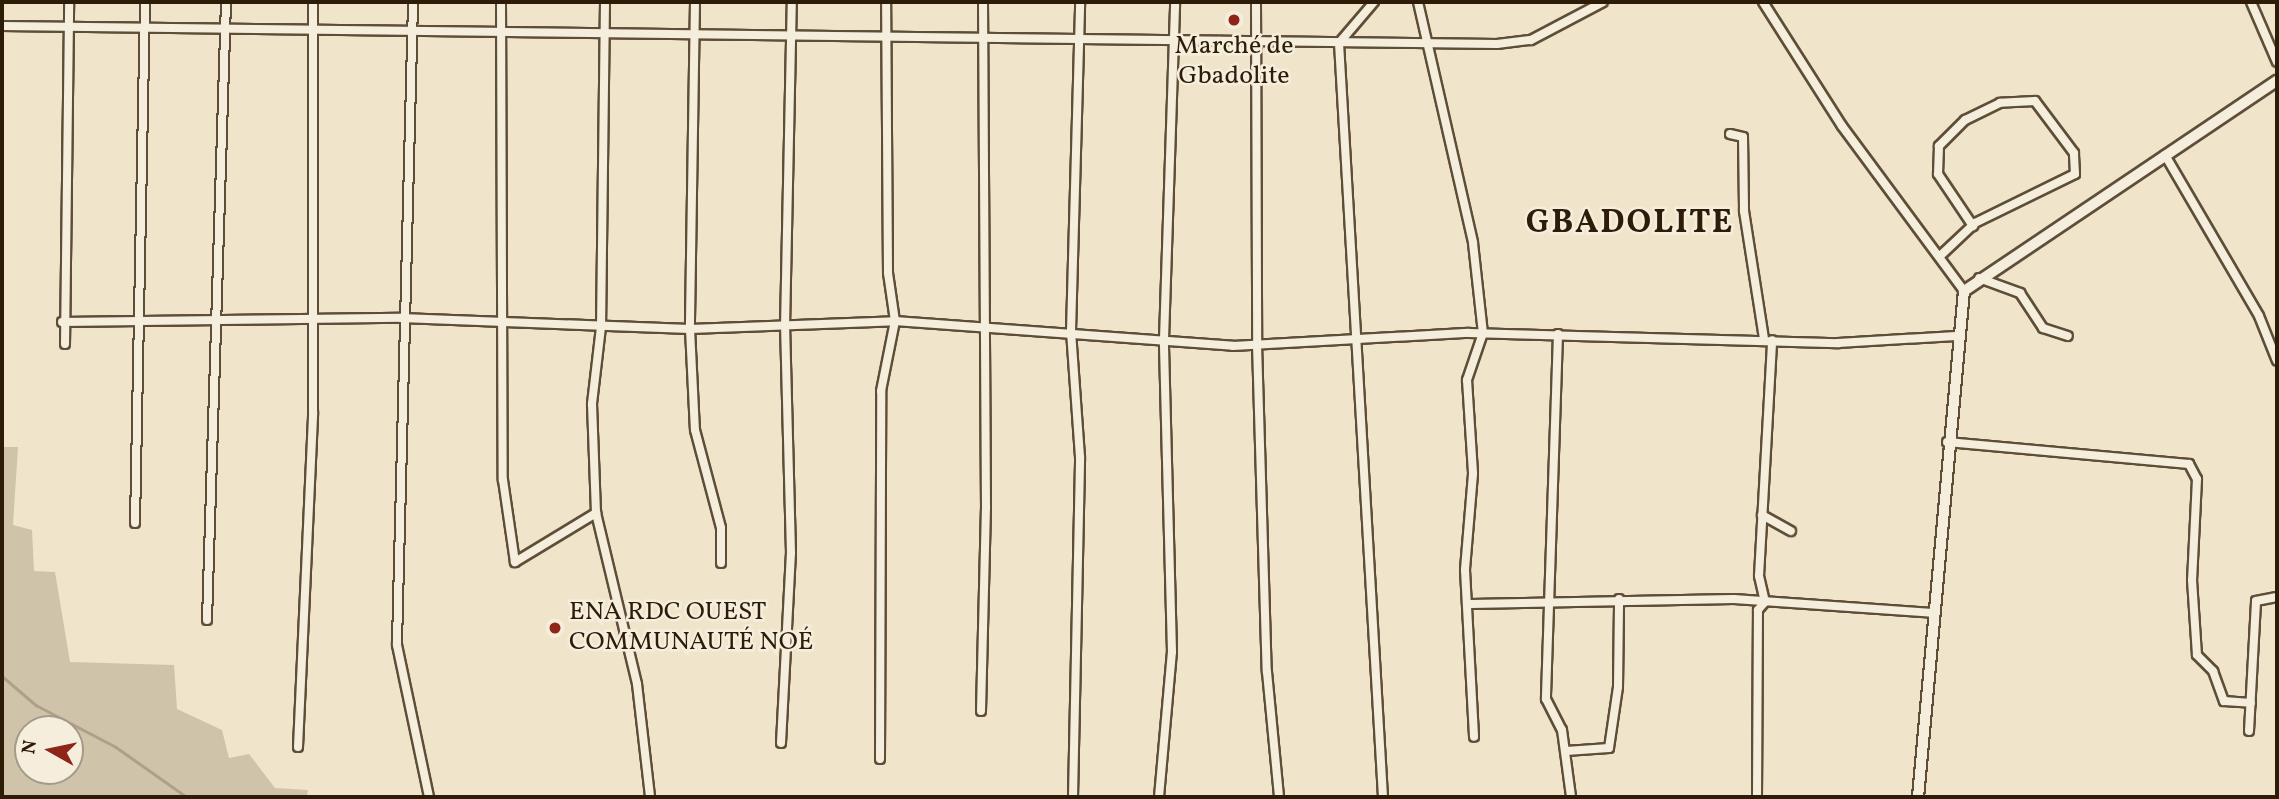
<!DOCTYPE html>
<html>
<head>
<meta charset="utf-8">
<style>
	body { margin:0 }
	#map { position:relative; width:2279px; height:799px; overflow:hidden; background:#f0e5ca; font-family:Vollkorn,serif }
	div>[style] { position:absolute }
	.green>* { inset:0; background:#cfc3a9 }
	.stream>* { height:2.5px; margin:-1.25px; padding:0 1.25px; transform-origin:1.25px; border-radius:1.25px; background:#aea188 }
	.roads { filter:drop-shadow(2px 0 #5e4e38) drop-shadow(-2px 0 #5e4e38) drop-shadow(0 2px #5e4e38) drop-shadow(0 -2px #5e4e38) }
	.street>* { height:8px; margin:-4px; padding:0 4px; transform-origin:4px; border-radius:4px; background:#f5eedd }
	.secondary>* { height:10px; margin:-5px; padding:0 5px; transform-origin:5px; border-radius:5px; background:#f5eedd }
	.dots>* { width:19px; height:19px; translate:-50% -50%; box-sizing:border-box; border:4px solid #f5eedd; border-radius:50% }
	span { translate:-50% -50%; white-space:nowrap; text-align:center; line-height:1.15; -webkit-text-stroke:5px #f5eedd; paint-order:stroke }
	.poi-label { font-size:26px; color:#2d1c08 }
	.left { translate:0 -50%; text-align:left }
	.district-label { font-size:33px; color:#2d1c08; font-weight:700; letter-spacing:2px }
	.frame { position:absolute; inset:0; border:4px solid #2d1c08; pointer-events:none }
	.north { position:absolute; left:14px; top:715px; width:70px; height:70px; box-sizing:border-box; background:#f5eedd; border:2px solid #a59a88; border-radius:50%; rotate:279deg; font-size:19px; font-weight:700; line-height:28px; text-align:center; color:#2d1c08 }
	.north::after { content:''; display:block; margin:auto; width:24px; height:32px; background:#8f2418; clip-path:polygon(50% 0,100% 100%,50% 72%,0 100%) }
</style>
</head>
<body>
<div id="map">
	<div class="green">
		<i style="clip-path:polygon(evenodd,2px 447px,18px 447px,13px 525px,32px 530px,34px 571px,55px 572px,70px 662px,174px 665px,177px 709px,222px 730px,229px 758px,249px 754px,275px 788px,308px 790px,307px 797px,2px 797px,2px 447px,28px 729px,70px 729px,70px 771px,28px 771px,28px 729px)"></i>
	</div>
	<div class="stream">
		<i style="left:2px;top:676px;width:45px;rotate:40.5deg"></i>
		<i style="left:36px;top:705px;width:90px;rotate:27.7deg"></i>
		<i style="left:116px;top:747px;width:87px;rotate:35.2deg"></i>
	</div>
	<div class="roads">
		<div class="street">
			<i style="left:413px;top:2px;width:643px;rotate:91.43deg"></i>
			<i style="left:397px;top:645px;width:155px;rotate:78.1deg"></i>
			<i style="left:501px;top:2px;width:478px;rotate:89.8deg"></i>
			<i style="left:503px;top:480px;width:83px;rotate:81.7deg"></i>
			<i style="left:515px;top:562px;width:95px;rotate:-31.2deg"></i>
			<i style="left:605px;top:2px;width:325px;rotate:90.7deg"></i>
			<i style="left:601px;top:327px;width:78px;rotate:96.7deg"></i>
			<i style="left:592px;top:404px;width:109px;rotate:87.9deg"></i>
			<i style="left:596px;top:513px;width:176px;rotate:76.5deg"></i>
			<i style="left:637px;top:684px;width:114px;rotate:83.4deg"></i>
			<i style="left:695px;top:2px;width:327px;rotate:90.9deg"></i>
			<i style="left:690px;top:329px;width:101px;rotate:87.2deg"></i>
			<i style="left:695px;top:430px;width:101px;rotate:75.1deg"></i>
			<i style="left:721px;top:528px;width:35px;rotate:90deg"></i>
			<i style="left:1256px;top:2px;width:342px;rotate:89.8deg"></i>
			<i style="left:1257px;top:344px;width:328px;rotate:88.3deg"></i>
			<i style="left:1267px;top:672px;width:126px;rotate:84.5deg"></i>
			<i style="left:1374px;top:2px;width:54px;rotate:130.5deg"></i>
			<i style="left:1339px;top:43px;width:755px;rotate:86.66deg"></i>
			<i style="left:1418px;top:2px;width:247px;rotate:77.1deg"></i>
			<i style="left:1473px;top:243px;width:91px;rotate:83.7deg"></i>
			<i style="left:1483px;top:333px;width:50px;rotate:108.8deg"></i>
			<i style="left:1467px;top:380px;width:94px;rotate:86.3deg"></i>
			<i style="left:1473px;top:474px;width:96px;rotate:94.8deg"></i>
			<i style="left:1465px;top:570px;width:167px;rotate:86.9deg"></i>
			<i style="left:1763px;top:2px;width:147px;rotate:57.5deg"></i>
			<i style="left:1842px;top:126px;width:205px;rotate:53.5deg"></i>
			<i style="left:2251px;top:2px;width:65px;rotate:66.6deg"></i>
			<i style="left:2px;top:26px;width:1495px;rotate:0.69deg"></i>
			<i style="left:1497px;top:44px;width:34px;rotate:-7deg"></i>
			<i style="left:1531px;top:40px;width:81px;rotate:-27.8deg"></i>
			<i style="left:1730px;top:134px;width:13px;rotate:13deg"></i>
			<i style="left:1743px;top:137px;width:74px;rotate:89.2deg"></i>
			<i style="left:1744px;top:211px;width:130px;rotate:81.1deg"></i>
			<i style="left:2165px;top:155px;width:186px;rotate:59.7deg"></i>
			<i style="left:2259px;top:316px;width:48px;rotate:68.2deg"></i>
			<i style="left:1940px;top:256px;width:48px;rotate:-43.3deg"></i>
			<i style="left:1975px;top:223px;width:111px;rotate:-26.1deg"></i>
			<i style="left:2075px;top:174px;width:21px;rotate:-93deg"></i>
			<i style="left:2074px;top:153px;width:65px;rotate:-126.9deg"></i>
			<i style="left:2035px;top:101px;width:35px;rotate:177deg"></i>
			<i style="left:2000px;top:103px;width:39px;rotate:154deg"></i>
			<i style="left:1965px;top:120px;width:37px;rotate:135deg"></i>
			<i style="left:1939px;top:146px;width:28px;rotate:92deg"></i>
			<i style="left:1938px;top:174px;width:63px;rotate:56.1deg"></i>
			<i style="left:1979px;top:278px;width:44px;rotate:20.1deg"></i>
			<i style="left:2020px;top:293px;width:42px;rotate:56.7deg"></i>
			<i style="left:2043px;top:328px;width:26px;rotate:18deg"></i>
			<i style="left:62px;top:322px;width:339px;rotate:-0.7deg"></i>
			<i style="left:401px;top:318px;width:289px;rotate:2.2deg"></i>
			<i style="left:690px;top:329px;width:205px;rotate:-2.2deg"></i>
			<i style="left:895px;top:321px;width:339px;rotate:4.2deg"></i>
			<i style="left:1233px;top:346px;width:236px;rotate:-3.2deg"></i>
			<i style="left:1469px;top:333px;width:369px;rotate:1.6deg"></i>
			<i style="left:1838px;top:343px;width:118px;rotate:-3.4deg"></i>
			<i style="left:1558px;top:334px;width:365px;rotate:91.9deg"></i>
			<i style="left:1546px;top:699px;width:35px;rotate:63deg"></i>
			<i style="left:1562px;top:730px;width:68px;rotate:82.3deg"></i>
			<i style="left:65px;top:344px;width:342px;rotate:-89.3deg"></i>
			<i style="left:1947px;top:442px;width:243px;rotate:5.2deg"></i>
			<i style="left:2189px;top:464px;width:17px;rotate:62deg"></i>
			<i style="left:2197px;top:479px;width:101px;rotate:92.8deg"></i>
			<i style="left:2192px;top:580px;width:75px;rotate:86.2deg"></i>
			<i style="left:2197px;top:655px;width:23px;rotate:45deg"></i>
			<i style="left:2213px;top:671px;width:32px;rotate:70deg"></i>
			<i style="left:2224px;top:701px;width:27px;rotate:4deg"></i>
			<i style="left:1762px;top:515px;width:33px;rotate:29deg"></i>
			<i style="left:135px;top:523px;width:521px;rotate:-88.9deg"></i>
			<i style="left:1471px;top:604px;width:263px;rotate:-1.1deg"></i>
			<i style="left:1734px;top:599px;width:199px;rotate:4deg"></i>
			<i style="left:207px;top:620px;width:618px;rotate:-88.24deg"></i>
			<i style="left:981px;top:711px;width:203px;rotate:-88.6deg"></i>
			<i style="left:986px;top:508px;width:506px;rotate:-90.34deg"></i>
			<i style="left:2249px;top:731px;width:130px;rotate:-86.9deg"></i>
			<i style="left:2256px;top:601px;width:21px;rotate:-11deg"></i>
			<i style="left:781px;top:743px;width:190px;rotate:-87deg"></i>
			<i style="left:791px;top:553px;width:226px;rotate:-91.5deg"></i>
			<i style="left:785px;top:327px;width:325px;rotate:-88.8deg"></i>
			<i style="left:298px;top:747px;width:335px;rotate:-87.4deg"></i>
			<i style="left:313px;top:412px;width:410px;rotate:-90deg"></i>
			<i style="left:1566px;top:751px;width:43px;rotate:-4deg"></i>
			<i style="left:1609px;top:748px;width:62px;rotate:-81.6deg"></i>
			<i style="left:1618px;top:687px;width:88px;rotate:-89.3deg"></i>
			<i style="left:880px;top:759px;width:368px;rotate:-89.8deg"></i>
			<i style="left:881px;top:391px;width:71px;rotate:-78.7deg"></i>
			<i style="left:895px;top:321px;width:49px;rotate:-98.3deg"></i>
			<i style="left:888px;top:273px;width:271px;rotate:-90.4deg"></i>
			<i style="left:1073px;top:797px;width:340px;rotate:-88.8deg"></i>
			<i style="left:1080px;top:457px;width:126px;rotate:-94.1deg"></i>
			<i style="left:1071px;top:331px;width:329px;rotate:-88.4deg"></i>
			<i style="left:1159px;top:797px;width:146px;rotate:-84.9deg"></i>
			<i style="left:1172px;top:652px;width:313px;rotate:-91.5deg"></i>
			<i style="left:1164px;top:339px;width:337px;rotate:-88.1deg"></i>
			<i style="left:1757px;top:797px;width:187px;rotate:-89.7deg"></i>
			<i style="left:1758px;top:610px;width:11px;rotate:-49deg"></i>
			<i style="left:1765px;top:602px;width:27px;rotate:-103deg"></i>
			<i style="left:1759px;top:576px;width:236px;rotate:-86.8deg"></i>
		</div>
		<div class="secondary">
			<i style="left:1918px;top:797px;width:508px;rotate:-84.81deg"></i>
			<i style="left:1964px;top:291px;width:377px;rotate:-33.9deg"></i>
		</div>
	</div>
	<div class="dots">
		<i style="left:1234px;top:20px;background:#8f2418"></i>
		<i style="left:555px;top:628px;background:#8f2418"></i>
	</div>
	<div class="poi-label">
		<span style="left:1234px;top:62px">Marché de<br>Gbadolite</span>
		<span class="left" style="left:569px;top:628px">ENA RDC OUEST<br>COMMUNAUTÉ NOÉ</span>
	</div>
	<div class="district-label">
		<span style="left:1630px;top:225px">GBADOLITE</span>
	</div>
	<div class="frame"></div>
	<div class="north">N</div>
</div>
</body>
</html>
